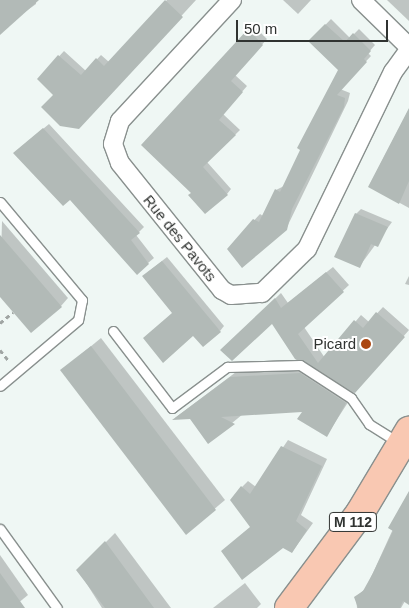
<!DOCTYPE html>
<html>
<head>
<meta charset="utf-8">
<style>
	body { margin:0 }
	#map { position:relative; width:409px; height:608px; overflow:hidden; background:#eff7f4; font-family:Arial,sans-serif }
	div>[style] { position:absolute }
	.shadow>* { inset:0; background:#0003 }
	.building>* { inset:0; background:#b2bab7 }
	.path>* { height:3px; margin-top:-1.5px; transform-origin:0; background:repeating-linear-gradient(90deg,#a0a5a3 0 4px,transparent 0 8px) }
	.roads { filter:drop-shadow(1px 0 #89908e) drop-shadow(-1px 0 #89908e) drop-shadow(0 1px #89908e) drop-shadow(0 -1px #89908e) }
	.service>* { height:9px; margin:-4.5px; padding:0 4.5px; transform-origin:4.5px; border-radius:4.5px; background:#fff }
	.minor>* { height:18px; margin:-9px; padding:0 9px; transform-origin:9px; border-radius:9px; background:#fff }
	.primary>* { height:28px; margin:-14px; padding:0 14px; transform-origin:14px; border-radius:14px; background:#f9c8b2 }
	.dots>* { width:14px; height:14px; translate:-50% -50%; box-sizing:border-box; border:2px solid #fff; border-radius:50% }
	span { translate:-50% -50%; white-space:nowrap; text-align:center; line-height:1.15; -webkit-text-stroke:4px #fff; paint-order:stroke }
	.shield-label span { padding:1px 4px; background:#fff; border:1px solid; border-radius:4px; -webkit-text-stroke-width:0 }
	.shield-label { font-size:14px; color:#303331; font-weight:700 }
	.street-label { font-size:15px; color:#303331 }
	.poi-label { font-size:15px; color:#303331 }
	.right { translate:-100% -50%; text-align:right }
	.scale { position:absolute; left:236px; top:20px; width:152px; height:22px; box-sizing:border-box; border:2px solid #303331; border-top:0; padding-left:6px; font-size:15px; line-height:18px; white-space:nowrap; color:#303331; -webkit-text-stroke:4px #fff; paint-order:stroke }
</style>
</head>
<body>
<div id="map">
	<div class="shadow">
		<i style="clip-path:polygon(0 0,36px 0,36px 4px,0 30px)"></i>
		<i style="clip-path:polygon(167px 0,196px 0,84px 122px,38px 79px,64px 51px,86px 71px,101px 55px,109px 62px)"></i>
		<i style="clip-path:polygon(283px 0,311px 0,298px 14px)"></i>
		<i style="clip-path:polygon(387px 0,409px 0,409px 21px)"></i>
		<i style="clip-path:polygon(331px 19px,350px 38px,359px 29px,375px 45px,368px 53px,371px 56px,340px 89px,350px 93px,348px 101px,287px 227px,228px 249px,260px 214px,263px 216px,276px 190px,284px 186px,340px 69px,310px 41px)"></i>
		<i style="clip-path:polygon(253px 25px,267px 39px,235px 75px,247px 86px,223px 114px,240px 130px,207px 162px,231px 189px,227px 194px,193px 193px,142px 145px)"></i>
		<i style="clip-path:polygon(409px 109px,409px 208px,369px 186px)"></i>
		<i style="clip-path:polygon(49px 124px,144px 227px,136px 235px,154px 258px,148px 263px,70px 198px,20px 148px)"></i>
		<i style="clip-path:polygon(361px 209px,392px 222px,359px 267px,356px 214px)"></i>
		<i style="clip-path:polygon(2px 221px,68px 298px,61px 306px,0 295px)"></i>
		<i style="clip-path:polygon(167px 257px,224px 326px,220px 331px,148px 272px)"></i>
		<i style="clip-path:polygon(333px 267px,349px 285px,304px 327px,325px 358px,361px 315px,369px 322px,383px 307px,409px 330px,354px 393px,327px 435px,305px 410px,243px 414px,209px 442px,191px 417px,175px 418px,240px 369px,308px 365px,272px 322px,222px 350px,281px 293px,288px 303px)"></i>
		<i style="clip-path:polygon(409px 276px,409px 285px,405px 284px)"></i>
		<i style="clip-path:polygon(101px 338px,225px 500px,186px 533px,62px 370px)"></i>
		<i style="clip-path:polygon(288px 440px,327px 459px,301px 515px,313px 523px,292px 552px,252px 526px,242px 487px,248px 481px,256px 487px)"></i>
		<i style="clip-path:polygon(409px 494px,409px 594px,401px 608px,357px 608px,356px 597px,366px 588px)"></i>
		<i style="clip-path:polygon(115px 533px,171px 608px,102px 608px,78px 570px)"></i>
		<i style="clip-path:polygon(0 555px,28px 595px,12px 608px,0 608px)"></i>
		<i style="clip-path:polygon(245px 583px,261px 604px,257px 608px,213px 608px)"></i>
	</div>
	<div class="building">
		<i style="clip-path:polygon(0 0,39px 0,0 35px)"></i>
		<i style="clip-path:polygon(165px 0,183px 17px,79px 129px,60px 126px,41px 107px,53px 95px,37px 79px,58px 55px,81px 75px,96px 58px,104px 66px)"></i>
		<i style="clip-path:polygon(325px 24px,345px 42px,353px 33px,371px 51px,364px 59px,367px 62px,337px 95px,345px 98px,344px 107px,292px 209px,287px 230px,242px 268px,227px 249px,253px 219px,259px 222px,275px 189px,280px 192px,300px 150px,297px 148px,338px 70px,308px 41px)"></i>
		<i style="clip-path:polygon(248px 29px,263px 45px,231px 81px,243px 92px,219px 120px,236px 135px,203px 167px,228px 195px,205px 214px,188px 195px,191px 193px,141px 145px)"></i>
		<i style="clip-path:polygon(409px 108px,409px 181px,399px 204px,368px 187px)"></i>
		<i style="clip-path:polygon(43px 128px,140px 233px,131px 240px,149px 264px,137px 275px,70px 200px,63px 206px,13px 153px)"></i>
		<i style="clip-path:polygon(355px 213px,388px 227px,378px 247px,371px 244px,360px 268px,334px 257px)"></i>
		<i style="clip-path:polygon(0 235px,62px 307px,31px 333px,0 297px)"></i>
		<i style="clip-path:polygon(162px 261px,221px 332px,203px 347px,193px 336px,163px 363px,143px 338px,172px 313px,142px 276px)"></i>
		<i style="clip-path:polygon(326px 272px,344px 292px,298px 334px,318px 363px,354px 320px,363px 328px,376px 312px,405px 337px,355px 393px,295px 359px,272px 324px,232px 361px,220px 350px,275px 298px,281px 308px)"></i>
		<i style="clip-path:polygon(91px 346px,216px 510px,186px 535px,60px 370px)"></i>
		<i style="clip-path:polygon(300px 373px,346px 403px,327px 437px,297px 419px,302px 412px,221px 417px,235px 424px,208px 444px,190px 419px,172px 420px,230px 377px)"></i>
		<i style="clip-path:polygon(281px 446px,322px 466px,296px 521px,307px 530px,292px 553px,283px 548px,242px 580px,221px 551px,250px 527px,230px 500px,241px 486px,250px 494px)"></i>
		<i style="clip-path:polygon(409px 491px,409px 605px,403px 601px,400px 608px,358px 608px,354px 597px,363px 591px,373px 573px,393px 531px,388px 528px)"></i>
		<i style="clip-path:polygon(105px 541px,110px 548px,154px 608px,105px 608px,76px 570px)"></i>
		<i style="clip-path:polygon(0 573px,25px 608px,0 608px)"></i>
	</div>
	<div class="path">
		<i style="left:0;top:323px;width:17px;rotate:-40deg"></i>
		<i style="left:0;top:350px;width:14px;rotate:51deg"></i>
	</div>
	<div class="roads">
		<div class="service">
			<i style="left:0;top:202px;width:128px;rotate:50.1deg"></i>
			<i style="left:82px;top:300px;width:20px;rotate:101deg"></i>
			<i style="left:78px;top:320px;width:102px;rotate:139.8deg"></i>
			<i style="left:113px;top:331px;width:97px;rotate:52.5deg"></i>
			<i style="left:172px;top:408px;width:69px;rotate:-36.7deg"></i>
			<i style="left:227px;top:367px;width:73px;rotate:-1.6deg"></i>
			<i style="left:300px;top:365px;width:61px;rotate:32.9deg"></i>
			<i style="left:351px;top:398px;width:32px;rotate:55deg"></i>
			<i style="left:369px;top:424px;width:36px;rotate:32deg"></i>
			<i style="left:0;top:529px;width:97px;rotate:54.2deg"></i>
		</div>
		<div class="minor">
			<i style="left:232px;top:0;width:165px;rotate:132.8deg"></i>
			<i style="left:120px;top:121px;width:24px;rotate:107deg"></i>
			<i style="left:113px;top:144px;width:20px;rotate:70deg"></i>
			<i style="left:120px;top:163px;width:163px;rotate:51.2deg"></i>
			<i style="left:222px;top:290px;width:10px;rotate:29deg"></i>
			<i style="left:231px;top:295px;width:31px;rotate:-4deg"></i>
			<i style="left:262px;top:293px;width:63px;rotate:-44.4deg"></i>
			<i style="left:307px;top:249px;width:197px;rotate:-64.1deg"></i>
			<i style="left:393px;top:72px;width:27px;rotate:-54deg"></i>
			<i style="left:361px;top:0;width:67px;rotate:44.4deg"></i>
		</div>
		<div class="primary">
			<i style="left:289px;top:608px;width:119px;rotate:-53.2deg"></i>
			<i style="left:360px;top:513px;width:96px;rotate:-59.1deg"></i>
		</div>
	</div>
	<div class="dots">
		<i style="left:366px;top:344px;background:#ab4711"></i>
	</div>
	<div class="shield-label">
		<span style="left:353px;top:522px">M 112</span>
	</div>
	<div class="street-label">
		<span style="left:180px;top:238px;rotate:51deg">Rue des Pavots</span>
	</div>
	<div class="poi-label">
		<span class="right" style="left:356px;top:344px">Picard</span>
	</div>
	<div class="scale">50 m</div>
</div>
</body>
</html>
